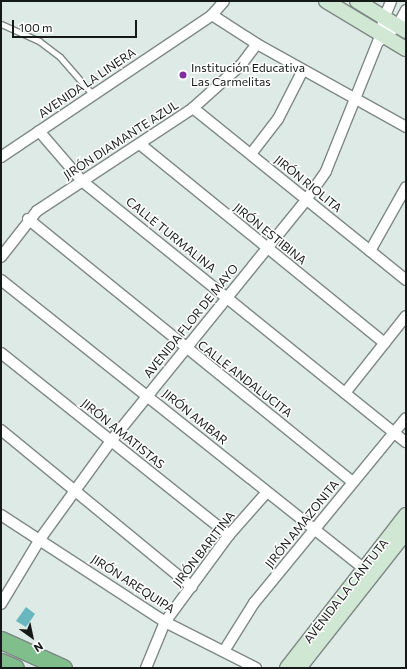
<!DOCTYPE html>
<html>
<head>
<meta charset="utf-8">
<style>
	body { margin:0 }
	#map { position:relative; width:407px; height:669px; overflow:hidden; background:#deeae6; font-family:Commissioner,sans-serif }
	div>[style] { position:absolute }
	.building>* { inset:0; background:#68b6be }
	.roads { filter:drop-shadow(1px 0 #7e8885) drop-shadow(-1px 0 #7e8885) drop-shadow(0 1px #7e8885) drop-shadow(0 -1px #7e8885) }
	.service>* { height:5px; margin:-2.5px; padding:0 2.5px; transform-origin:2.5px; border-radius:2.5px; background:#fff }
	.minor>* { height:10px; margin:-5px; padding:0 5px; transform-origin:5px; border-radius:5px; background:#fff }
	.secondary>* { height:14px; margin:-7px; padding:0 7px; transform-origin:7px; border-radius:7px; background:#d0e7d4 }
	.trunk>* { height:17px; margin:-8.5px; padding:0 8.5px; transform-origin:8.5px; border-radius:8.5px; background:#80be8c }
	.dots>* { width:11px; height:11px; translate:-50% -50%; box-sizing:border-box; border:2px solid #fff; border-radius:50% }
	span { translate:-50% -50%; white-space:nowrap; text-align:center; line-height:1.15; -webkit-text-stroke:3px #fff; paint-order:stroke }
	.poi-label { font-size:12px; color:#151917 }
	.left { translate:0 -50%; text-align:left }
	.street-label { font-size:12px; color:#151917 }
	.frame { position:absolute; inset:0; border:2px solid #151917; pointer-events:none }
	.north { position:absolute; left:12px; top:617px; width:40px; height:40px; -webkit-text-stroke:3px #fff; paint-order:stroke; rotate:147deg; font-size:11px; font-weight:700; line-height:16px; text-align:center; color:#151917 }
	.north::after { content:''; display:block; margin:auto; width:14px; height:18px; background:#151917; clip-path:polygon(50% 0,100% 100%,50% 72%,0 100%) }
	.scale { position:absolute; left:12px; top:20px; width:125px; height:18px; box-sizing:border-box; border:2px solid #151917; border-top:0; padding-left:5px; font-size:12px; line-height:14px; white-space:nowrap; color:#151917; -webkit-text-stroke:3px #fff; paint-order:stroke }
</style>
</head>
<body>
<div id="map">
	<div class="building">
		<i style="clip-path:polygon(26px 607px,35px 614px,26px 627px,16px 621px)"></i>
	</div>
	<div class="roads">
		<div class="service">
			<i style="left:1px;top:24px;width:42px;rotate:24.1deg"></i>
			<i style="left:39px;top:41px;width:26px;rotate:37deg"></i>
			<i style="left:60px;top:57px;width:50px;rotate:49deg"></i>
		</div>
		<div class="minor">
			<i style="left:212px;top:15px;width:54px;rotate:32.8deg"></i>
			<i style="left:257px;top:44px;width:171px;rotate:29.1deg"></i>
			<i style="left:381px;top:40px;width:23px;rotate:-41deg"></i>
			<i style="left:398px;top:25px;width:17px;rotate:-62deg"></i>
			<i style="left:193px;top:108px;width:274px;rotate:38.9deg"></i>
			<i style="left:39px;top:131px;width:66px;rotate:49.3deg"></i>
			<i style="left:82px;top:181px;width:416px;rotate:38.9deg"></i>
			<i style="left:141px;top:145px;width:314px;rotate:39.1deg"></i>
			<i style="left:251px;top:154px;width:44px;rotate:-52.4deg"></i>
			<i style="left:278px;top:119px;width:55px;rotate:-63deg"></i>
			<i style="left:1px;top:157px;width:254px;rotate:-33.9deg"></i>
			<i style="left:212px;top:15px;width:18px;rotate:-49deg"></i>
			<i style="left:28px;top:219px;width:418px;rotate:39deg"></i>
			<i style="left:370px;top:251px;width:73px;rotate:-60.6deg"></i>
			<i style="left:1px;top:257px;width:58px;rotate:-52deg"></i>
			<i style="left:37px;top:211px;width:187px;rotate:-33.4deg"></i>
			<i style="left:193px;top:108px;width:64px;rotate:-41.9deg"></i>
			<i style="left:241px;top:65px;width:26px;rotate:-53deg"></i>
			<i style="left:1px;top:280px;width:469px;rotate:38.5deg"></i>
			<i style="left:1px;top:353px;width:292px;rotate:38.6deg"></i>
			<i style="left:345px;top:393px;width:98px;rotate:-51.6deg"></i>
			<i style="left:1px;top:430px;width:247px;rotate:39.4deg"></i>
			<i style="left:1px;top:515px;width:196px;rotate:33.1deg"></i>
			<i style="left:165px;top:622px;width:102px;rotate:26.8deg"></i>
			<i style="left:1px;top:604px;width:76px;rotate:-59deg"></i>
			<i style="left:40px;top:539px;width:121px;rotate:-54.1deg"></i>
			<i style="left:111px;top:441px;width:310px;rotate:-51deg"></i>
			<i style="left:306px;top:200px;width:35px;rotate:-55deg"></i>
			<i style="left:326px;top:171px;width:148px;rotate:-68.1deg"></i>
			<i style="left:381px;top:34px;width:13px;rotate:-81deg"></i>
			<i style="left:383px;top:21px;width:22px;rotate:-68deg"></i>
			<i style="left:224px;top:651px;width:57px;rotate:-58deg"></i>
			<i style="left:254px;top:603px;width:239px;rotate:-50.6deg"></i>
			<i style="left:146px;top:668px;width:50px;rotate:-67.6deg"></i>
			<i style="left:165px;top:622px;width:108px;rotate:-53.7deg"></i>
			<i style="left:229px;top:535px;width:57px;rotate:-48.5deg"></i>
		</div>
		<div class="secondary">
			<i style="left:326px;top:1px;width:93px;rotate:31deg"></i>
			<i style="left:357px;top:1px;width:57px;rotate:31.5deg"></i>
			<i style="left:287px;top:668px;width:194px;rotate:-52.1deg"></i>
			<i style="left:299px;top:668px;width:173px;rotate:-51.8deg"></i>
		</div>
		<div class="trunk">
			<i style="left:1px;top:640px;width:68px;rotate:24.3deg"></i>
			<i style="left:1px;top:662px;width:15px;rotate:23deg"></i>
		</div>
	</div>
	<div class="dots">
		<i style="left:183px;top:75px;background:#802f9e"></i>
	</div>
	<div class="poi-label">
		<span class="left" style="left:191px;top:75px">Institución Educativa<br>Las Carmelitas</span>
	</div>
	<div class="street-label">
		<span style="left:87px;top:83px;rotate:-34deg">AVENIDA LA LINERA</span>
		<span style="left:121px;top:140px;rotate:-33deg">JIRÓN DIAMANTE AZUL</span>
		<span style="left:308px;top:184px;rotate:39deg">JIRÓN RIOLITA</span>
		<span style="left:270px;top:234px;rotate:39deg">JIRÓN ESTIBINA</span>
		<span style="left:171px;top:235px;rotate:39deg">CALLE TURMALINA</span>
		<span style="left:191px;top:321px;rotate:-51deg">AVENIDA FLOR DE MAYO</span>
		<span style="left:245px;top:379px;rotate:38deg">CALLE ANDALUCITA</span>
		<span style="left:195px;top:417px;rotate:39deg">JIRÓN AMBAR</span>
		<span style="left:123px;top:434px;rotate:39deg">JIRÓN AMATISTAS</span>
		<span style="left:302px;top:524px;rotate:-51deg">JIRÓN AMAZONITA</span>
		<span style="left:204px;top:549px;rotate:-52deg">JIRÓN BARITINA</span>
		<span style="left:133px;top:584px;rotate:33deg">JIRÓN AREQUIPA</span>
		<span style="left:346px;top:591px;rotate:-52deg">AVENIDA LA CANTUTA</span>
	</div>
	<div class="frame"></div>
	<div class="north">N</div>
	<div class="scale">100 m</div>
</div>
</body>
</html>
